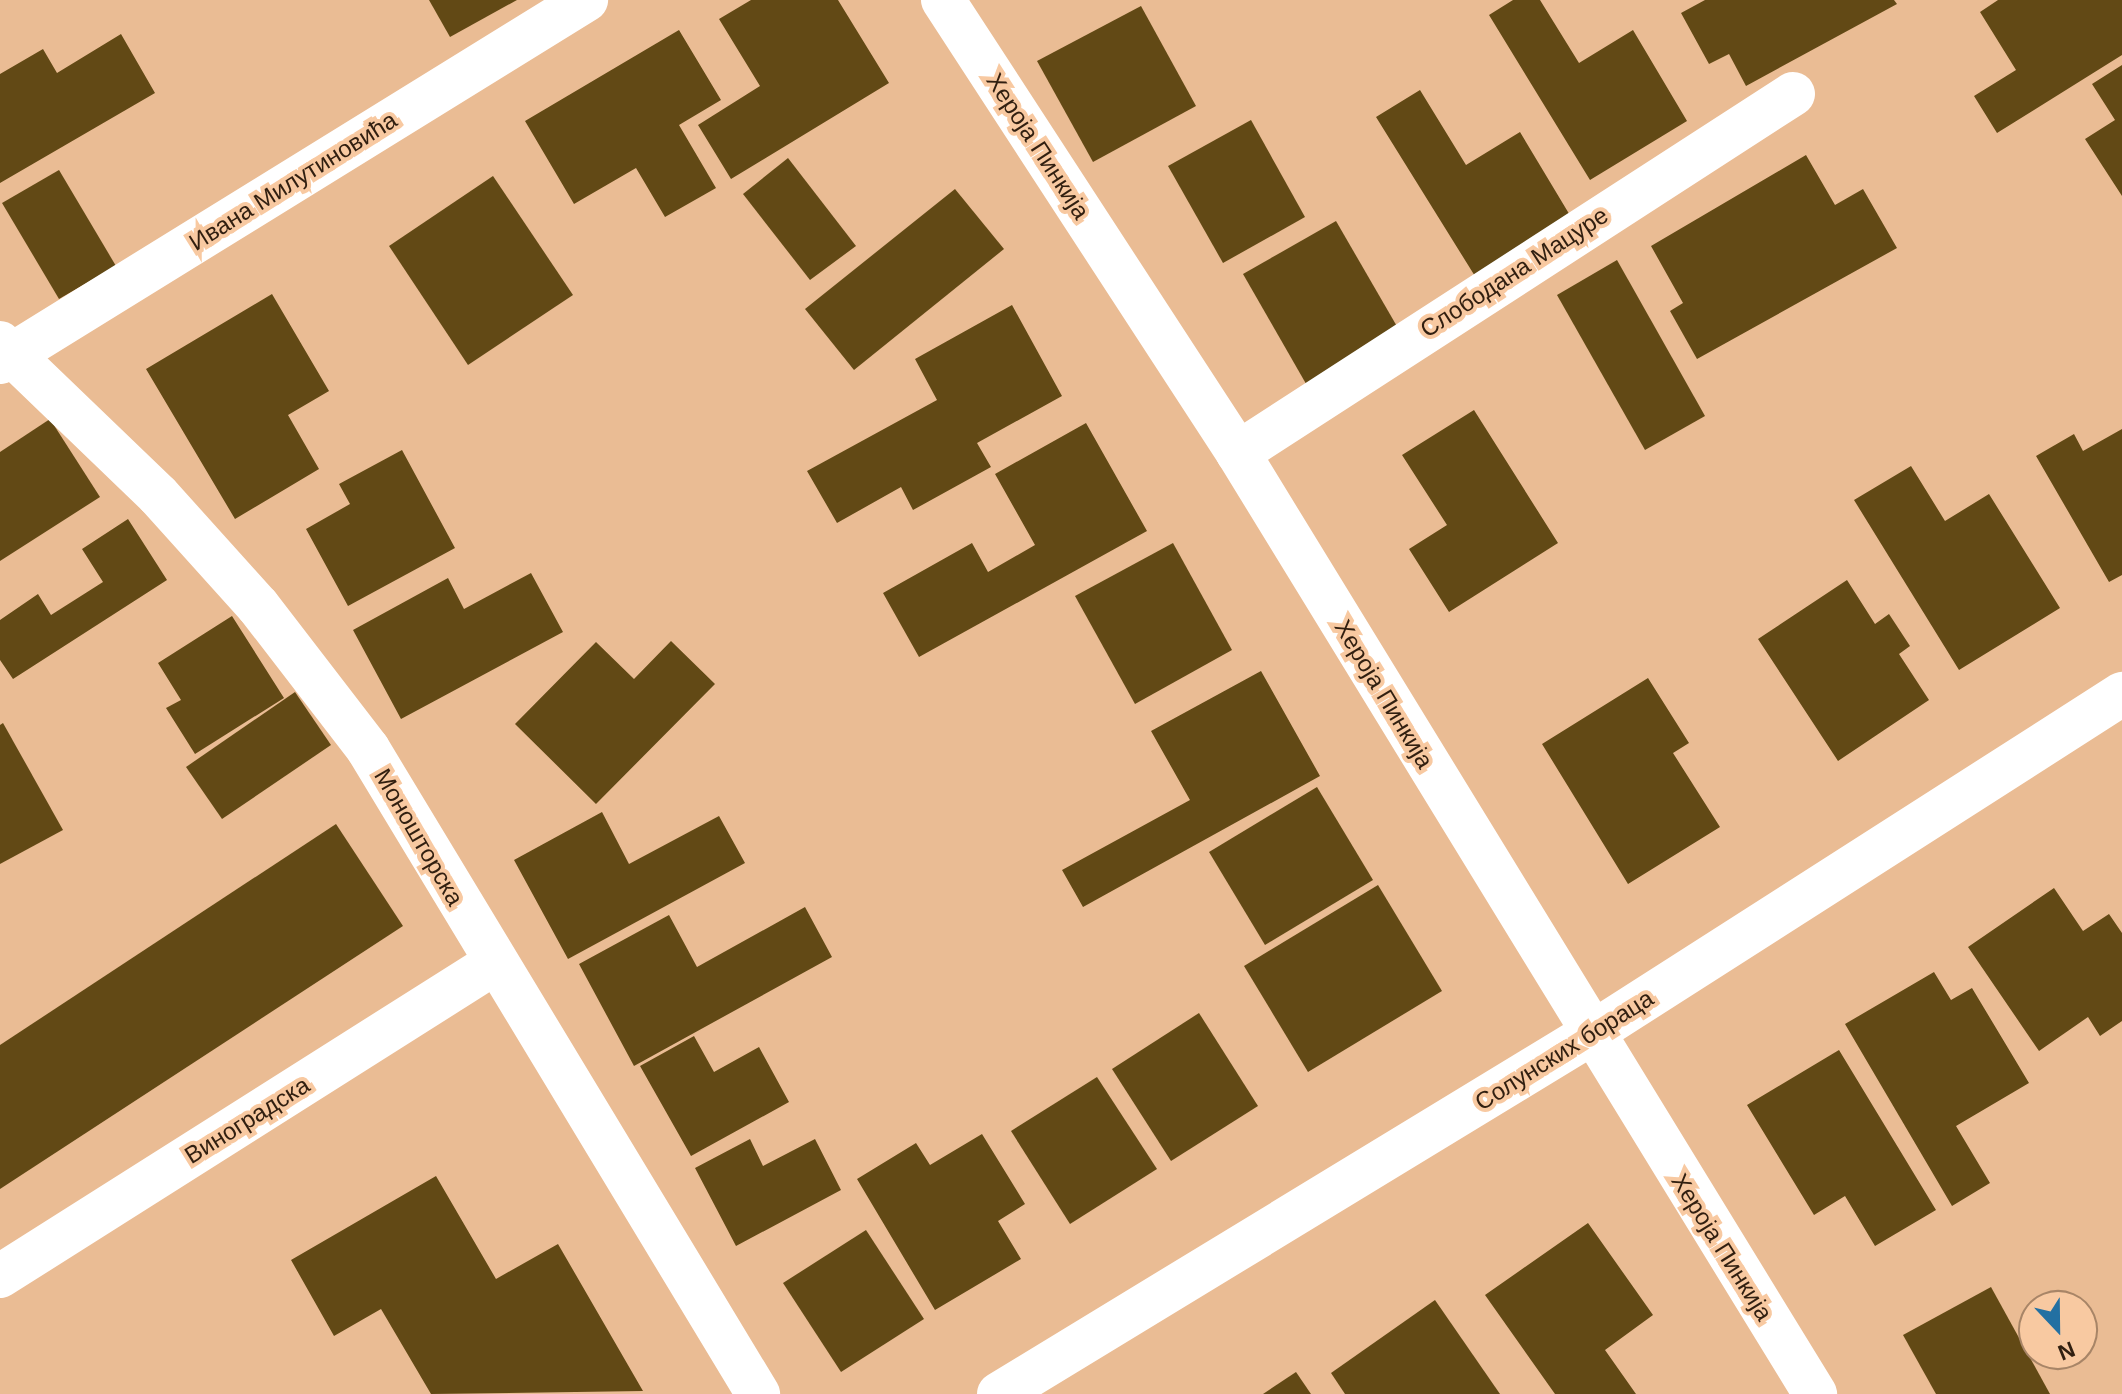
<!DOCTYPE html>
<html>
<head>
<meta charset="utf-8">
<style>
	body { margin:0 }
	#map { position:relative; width:2122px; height:1394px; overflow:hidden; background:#eabc94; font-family:Arial,sans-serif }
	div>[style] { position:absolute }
	.building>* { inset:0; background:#624915 }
	.minor>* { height:44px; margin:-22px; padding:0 22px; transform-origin:22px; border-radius:22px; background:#fff }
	span { translate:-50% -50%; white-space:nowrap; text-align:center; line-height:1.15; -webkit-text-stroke:8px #f8c9a1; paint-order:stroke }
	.street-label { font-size:24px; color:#311f10 }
	.north { position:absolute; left:2018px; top:1290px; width:80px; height:80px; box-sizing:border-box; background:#f8c9a1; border:2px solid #a88567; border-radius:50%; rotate:158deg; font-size:22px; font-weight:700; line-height:32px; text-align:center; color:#311f10 }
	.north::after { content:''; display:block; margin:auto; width:28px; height:36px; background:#2370a2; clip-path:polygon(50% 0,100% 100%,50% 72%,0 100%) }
</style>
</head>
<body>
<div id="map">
	<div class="building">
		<i style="clip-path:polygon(429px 0,517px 0,450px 37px)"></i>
		<i style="clip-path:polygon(751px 0,838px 0,889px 83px,731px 179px,698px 125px,760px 86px,719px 19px)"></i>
		<i style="clip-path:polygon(1513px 0,1540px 0,1579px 63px,1633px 30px,1687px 121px,1590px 180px,1489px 15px)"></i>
		<i style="clip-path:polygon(1705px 0,1894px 0,1897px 4px,1746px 86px,1729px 54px,1709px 64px,1681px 13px)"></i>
		<i style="clip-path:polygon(1998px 0,2122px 0,2122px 55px,1997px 133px,1974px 96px,2016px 70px,1980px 12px)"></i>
		<i style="clip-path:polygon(1141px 6px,1196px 106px,1093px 162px,1037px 61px)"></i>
		<i style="clip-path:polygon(679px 30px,721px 100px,679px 125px,716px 188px,665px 217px,636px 168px,574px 204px,525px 121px)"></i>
		<i style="clip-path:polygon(121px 34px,155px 93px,0 183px,0 74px,43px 49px,57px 73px)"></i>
		<i style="clip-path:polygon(2122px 65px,2122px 196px,2085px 139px,2115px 120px,2092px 84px)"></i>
		<i style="clip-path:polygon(1420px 90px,1466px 165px,1520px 132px,1574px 222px,1478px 281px,1376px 117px)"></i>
		<i style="clip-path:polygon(1251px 120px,1305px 217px,1223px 263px,1168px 166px)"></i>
		<i style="clip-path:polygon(1806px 155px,1835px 205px,1863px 189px,1897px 248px,1697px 359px,1670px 311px,1683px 303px,1651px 246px)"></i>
		<i style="clip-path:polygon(788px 158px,856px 246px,810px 280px,743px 194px)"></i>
		<i style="clip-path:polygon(59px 170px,116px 266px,59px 299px,2px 203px)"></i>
		<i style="clip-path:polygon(493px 176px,573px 295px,468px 365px,389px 246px)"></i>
		<i style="clip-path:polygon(955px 189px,1004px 249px,854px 370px,805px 309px)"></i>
		<i style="clip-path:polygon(1336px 221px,1402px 335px,1309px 389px,1243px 274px)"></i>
		<i style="clip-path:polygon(1617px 260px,1705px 416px,1645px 450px,1557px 295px)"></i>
		<i style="clip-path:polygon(272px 294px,329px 391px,288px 415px,319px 469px,235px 519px,146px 369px)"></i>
		<i style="clip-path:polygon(1012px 305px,1062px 396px,977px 443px,991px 467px,913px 510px,901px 487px,837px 523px,807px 471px,937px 400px,915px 359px)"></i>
		<i style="clip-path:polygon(1474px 410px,1558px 543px,1449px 612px,1409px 549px,1447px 525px,1402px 455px)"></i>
		<i style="clip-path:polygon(50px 419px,100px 497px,0 561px,0 452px)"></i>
		<i style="clip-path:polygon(1086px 423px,1147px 531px,919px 657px,883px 593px,972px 543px,988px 572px,1035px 545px,995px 474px)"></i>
		<i style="clip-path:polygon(2122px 429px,2122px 575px,2109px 582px,2036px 456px,2074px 434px,2083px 451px)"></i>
		<i style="clip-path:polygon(402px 450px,455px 548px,348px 606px,306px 529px,350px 504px,339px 484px)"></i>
		<i style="clip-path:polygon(1911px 466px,1945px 521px,1989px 494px,2060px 608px,1959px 670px,1854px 500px)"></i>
		<i style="clip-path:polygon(128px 519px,167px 580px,13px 679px,0 660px,0 620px,38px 594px,51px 615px,103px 582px,82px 549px)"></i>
		<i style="clip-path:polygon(1173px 543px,1232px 650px,1135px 704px,1075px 596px)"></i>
		<i style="clip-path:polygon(531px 573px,563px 632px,401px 719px,353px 630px,448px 578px,464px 609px)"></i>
		<i style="clip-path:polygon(1847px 580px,1875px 624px,1889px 614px,1910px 646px,1899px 654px,1929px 700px,1838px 761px,1758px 639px)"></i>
		<i style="clip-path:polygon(232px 616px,284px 698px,195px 754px,166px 708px,181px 700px,158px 663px)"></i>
		<i style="clip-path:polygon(671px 641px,715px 684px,596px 804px,515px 724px,596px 642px,634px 679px)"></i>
		<i style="clip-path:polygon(1261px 671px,1320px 776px,1083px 907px,1062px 870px,1190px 800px,1151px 731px)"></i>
		<i style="clip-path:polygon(1648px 678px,1689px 743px,1673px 753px,1720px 827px,1628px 884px,1542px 744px)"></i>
		<i style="clip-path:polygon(295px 692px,331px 745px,222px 819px,186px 767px)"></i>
		<i style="clip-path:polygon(3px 723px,63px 830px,0 864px,0 725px)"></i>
		<i style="clip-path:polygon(1317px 787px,1373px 880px,1265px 945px,1209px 852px)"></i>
		<i style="clip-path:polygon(602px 812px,629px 864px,719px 816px,745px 863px,568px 959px,514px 860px)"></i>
		<i style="clip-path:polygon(336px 824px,403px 926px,0 1189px,0 1045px)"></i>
		<i style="clip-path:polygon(1378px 885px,1442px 991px,1308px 1072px,1244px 966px)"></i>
		<i style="clip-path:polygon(2054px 888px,2083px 931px,2109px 914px,2122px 933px,2122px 1021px,2100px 1036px,2088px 1017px,2039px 1051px,1968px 947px)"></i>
		<i style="clip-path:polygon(805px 907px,832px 957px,634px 1066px,579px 964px,669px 915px,697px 967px)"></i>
		<i style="clip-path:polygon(1934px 972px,1951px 1000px,1972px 988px,2029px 1083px,1956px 1126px,1990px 1183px,1952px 1206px,1845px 1024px)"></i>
		<i style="clip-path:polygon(1199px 1013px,1258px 1106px,1171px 1161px,1112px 1069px)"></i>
		<i style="clip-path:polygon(694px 1036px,714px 1072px,759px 1047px,789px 1102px,691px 1156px,640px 1066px)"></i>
		<i style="clip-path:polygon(1839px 1050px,1936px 1210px,1875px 1246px,1845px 1196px,1814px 1215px,1747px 1105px)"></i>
		<i style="clip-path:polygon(1097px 1077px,1157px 1169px,1070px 1224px,1011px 1131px)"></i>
		<i style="clip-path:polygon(982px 1134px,1025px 1204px,998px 1221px,1021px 1259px,935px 1310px,857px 1179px,916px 1143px,930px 1165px)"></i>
		<i style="clip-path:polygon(750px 1139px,763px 1166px,815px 1139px,841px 1190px,736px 1246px,695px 1168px)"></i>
		<i style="clip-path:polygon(436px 1176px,496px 1279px,558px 1244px,643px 1391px,431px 1394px,381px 1309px,334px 1336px,291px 1260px)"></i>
		<i style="clip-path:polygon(1588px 1223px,1653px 1315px,1605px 1350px,1636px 1394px,1555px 1394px,1485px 1295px)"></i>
		<i style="clip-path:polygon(866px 1230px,924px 1319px,841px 1372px,783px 1283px)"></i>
		<i style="clip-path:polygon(1991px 1287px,2050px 1394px,1936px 1394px,1903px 1335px)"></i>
		<i style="clip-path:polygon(1435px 1300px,1500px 1394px,1345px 1394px,1331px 1373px)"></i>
		<i style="clip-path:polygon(1296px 1372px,1311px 1394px,1263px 1394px)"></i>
	</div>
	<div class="minor">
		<i style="left:943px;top:0;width:541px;rotate:56.93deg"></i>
		<i style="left:1238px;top:453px;width:1104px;rotate:58.48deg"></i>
		<i style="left:0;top:343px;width:219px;rotate:43.9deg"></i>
		<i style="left:158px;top:495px;width:149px;rotate:48deg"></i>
		<i style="left:258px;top:606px;width:180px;rotate:52.4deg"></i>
		<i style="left:368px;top:749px;width:754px;rotate:58.84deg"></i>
		<i style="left:0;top:362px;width:689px;rotate:-31.71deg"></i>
		<i style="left:1238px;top:453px;width:661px;rotate:-32.9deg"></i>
		<i style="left:0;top:1276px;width:583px;rotate:-32.33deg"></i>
		<i style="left:999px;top:1394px;width:691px;rotate:-31.32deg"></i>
		<i style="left:1589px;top:1035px;width:633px;rotate:-32.61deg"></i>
	</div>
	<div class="street-label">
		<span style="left:1038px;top:146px;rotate:57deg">Хероја Пинкија</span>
		<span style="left:293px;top:181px;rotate:-32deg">Ивана Милутиновића</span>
		<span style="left:1514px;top:272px;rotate:-33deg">Слободана Мацуре</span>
		<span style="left:1384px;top:694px;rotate:59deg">Хероја Пинкија</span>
		<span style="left:419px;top:837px;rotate:60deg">Моношторска</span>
		<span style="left:1564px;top:1050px;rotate:-32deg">Солунских бораца</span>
		<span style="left:247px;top:1120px;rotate:-32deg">Виноградска</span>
		<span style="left:1722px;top:1247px;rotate:58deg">Хероја Пинкија</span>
	</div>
	<div class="north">N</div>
</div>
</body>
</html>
